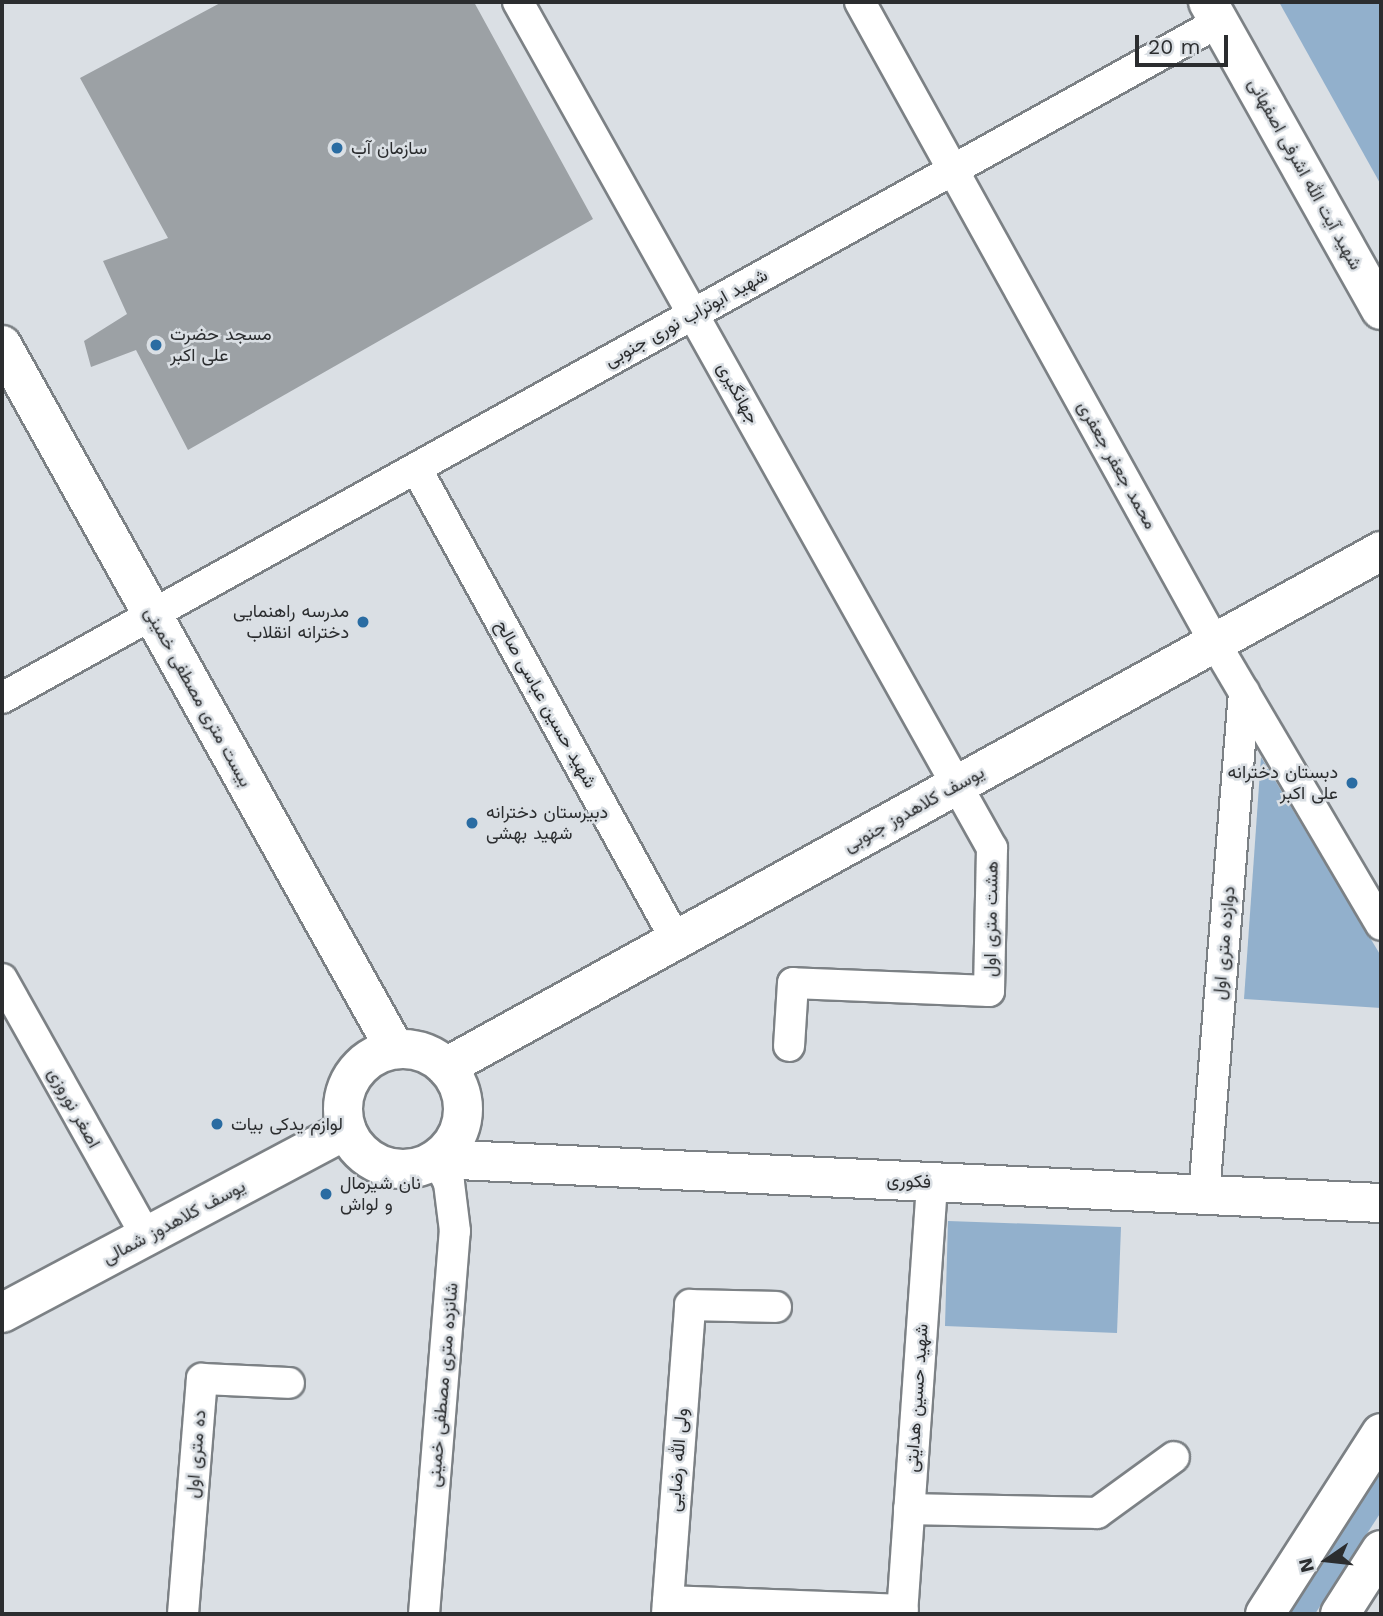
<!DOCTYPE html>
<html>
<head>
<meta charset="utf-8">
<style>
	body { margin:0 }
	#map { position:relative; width:1383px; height:1616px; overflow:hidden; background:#dadfe4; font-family:"Work Sans",Vazirmatn,sans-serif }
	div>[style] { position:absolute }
	.green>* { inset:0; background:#92b0cc }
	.building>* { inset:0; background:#9ca1a5 }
	.roads { filter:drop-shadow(2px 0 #7c8185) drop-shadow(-2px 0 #7c8185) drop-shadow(0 2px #7c8185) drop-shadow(0 -2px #7c8185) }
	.street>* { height:30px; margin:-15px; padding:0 15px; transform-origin:15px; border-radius:15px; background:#fff }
	.secondary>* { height:38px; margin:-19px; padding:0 19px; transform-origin:19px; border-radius:19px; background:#fff }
	.secondary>.ring { margin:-19px; padding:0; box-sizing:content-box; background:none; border:38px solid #fff; border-radius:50% }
	.dots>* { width:19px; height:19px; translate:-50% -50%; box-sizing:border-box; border:4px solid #dadfe4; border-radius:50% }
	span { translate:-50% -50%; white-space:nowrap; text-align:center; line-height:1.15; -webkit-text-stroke:5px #dadfe4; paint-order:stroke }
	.poi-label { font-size:18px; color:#2b2d2f }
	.left { translate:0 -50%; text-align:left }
	.right { translate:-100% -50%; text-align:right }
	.street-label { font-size:18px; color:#2b2d2f }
	.frame { position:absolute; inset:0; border:4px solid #2b2d2f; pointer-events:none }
	.north { position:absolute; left:1292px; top:1525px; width:70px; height:70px; -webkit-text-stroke:5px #dadfe4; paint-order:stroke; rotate:256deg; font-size:19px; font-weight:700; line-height:28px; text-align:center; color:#2b2d2f }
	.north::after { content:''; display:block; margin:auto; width:24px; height:32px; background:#2b2d2f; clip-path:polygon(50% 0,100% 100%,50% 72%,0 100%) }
	.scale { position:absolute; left:1135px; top:35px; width:93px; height:32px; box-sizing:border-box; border:4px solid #2b2d2f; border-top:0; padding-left:9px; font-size:21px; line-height:24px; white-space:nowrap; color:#2b2d2f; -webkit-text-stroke:5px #dadfe4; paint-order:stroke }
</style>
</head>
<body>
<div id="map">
	<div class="green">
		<i style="clip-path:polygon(1279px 2px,1381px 2px,1381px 185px)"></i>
		<i style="clip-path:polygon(1261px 757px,1381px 956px,1381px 1008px,1244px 999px)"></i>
		<i style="clip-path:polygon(948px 1221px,1121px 1227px,1117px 1333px,945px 1326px)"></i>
		<i style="clip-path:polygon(1381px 1467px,1381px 1512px,1315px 1614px,1287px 1614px)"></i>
	</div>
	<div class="building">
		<i style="clip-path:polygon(222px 2px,474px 2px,593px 219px,188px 450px,136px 350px,91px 367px,84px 341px,127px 314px,103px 261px,168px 238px,80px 78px)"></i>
	</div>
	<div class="roads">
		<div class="street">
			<i style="left:518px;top:2px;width:970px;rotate:60.74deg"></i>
			<i style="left:992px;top:848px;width:143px;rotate:91.2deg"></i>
			<i style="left:989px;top:991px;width:196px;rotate:-177.7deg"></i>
			<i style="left:793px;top:983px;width:63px;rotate:93.6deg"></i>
			<i style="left:860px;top:2px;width:733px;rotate:61.02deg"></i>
			<i style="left:1215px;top:643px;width:327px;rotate:59.5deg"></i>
			<i style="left:416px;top:468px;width:539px;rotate:61.15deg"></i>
			<i style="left:2px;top:698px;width:1392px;rotate:-29.05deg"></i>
			<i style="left:2px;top:979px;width:295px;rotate:60.7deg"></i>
			<i style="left:1204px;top:1195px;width:505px;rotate:-85.45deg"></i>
			<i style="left:909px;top:1509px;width:188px;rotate:1.2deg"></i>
			<i style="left:1097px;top:1513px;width:95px;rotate:-36deg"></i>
			<i style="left:668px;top:1601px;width:235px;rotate:2.2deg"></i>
			<i style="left:183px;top:1614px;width:236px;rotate:-85.4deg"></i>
			<i style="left:202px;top:1379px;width:87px;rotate:2.6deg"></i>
			<i style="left:424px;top:1614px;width:384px;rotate:-85.4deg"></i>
			<i style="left:455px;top:1231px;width:48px;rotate:-97.1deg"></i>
			<i style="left:449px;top:1183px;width:27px;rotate:-117deg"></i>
			<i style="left:667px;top:1614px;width:310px;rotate:-85.7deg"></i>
			<i style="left:690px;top:1305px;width:86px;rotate:1.3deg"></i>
			<i style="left:902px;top:1614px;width:433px;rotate:-86deg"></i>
		</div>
		<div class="secondary">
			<i style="left:1208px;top:2px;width:353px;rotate:60.7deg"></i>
			<i style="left:2px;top:345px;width:806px;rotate:60.83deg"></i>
			<i class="ring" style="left:343px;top:1049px;width:82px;height:82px"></i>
			<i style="left:446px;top:1067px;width:1068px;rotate:-28.89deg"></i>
			<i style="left:437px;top:1159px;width:945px;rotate:2.67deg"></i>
			<i style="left:2px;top:1313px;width:390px;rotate:-28deg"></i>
			<i style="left:1265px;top:1614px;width:215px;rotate:-57.3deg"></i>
			<i style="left:1340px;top:1614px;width:76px;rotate:-57.4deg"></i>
		</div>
	</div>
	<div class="dots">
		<i style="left:337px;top:148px;background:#2a6ca2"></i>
		<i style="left:156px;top:345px;background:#2a6ca2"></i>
		<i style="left:363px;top:622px;background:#2a6ca2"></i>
		<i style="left:1352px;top:783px;background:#2a6ca2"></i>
		<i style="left:472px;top:823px;background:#2a6ca2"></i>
		<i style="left:217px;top:1124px;background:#2a6ca2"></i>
		<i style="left:326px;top:1194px;background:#2a6ca2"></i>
	</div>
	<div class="poi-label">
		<span class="left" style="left:351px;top:148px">سازمان آب</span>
		<span class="left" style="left:170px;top:345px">مسجد حضرت<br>علی اکبر</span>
		<span class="right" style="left:349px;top:622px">مدرسه راهنمایی<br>دخترانه انقلاب</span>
		<span class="right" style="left:1338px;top:783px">دبستان دخترانه<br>علی اکبر</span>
		<span class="left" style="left:486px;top:823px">دبیرستان دخترانه<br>شهید بهشی</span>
		<span class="left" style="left:231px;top:1124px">لوازم یدکی بیات</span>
		<span class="left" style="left:340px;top:1194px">نان شیرمال<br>و لواش</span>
	</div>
	<div class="street-label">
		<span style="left:1305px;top:174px;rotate:61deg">شهید آیت الله اشرفی اصفهانی</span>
		<span style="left:686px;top:318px;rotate:-29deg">شهید ابوتراب نوری جنوبی</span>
		<span style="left:738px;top:393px;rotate:61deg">جهانگیری</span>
		<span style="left:1117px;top:465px;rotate:61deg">محمد جعفر جعفری</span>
		<span style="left:198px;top:697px;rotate:61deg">بیست متری مصطفی خمینی</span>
		<span style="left:546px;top:704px;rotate:61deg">شهید حسین عباسی صالح</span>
		<span style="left:914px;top:809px;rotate:-29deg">یوسف کلاهدوز جنوبی</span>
		<span style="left:991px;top:919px;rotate:-89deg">هشت متری اول</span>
		<span style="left:1224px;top:943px;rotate:-85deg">دوازده متری اول</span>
		<span style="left:74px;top:1108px;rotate:61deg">اصغر نوروزی</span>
		<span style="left:909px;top:1181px;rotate:3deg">فکوری</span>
		<span style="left:174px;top:1222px;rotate:-28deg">یوسف کلاهدوز شمالی</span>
		<span style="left:443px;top:1385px;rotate:-85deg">شانزده متری مصطفی خمینی</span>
		<span style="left:917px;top:1398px;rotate:-86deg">شهید حسین هدایتی</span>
		<span style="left:196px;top:1454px;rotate:-85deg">ده متری اول</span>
		<span style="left:678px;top:1460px;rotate:-86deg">ولی الله رضایی</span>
	</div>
	<div class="frame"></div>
	<div class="north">N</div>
	<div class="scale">20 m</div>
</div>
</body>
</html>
